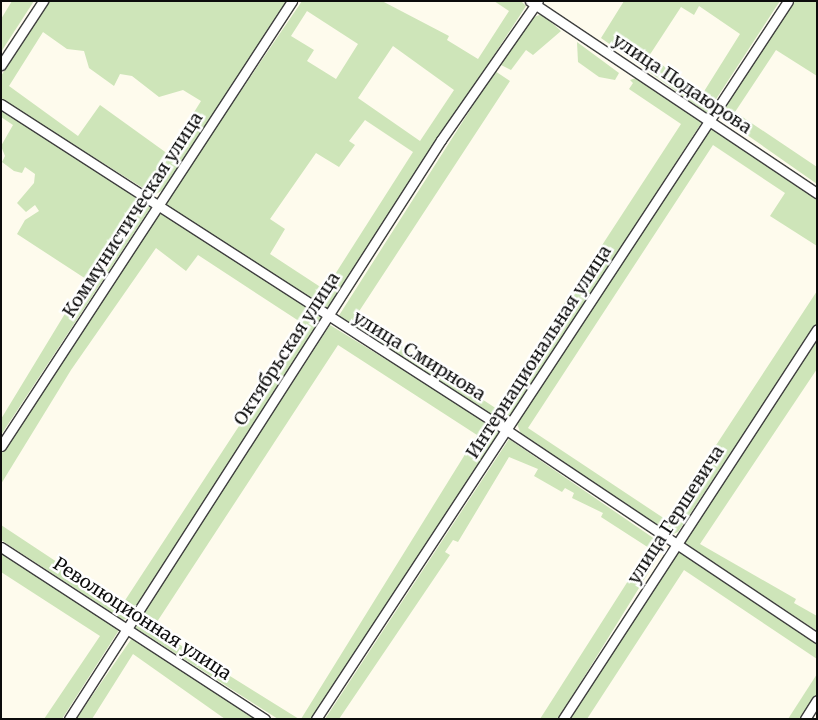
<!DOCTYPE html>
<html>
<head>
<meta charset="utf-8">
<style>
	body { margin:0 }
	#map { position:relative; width:818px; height:720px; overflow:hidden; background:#fefbed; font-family:Merriweather,serif }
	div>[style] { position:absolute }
	.green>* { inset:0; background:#cee5b9 }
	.roads { filter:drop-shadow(1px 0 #3f3f3f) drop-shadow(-1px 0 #3f3f3f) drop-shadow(0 1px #3f3f3f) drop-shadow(0 -1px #3f3f3f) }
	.minor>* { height:9px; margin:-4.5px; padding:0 4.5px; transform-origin:4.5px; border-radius:4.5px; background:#fff }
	span { translate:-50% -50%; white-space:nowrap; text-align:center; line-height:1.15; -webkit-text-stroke:5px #fff; paint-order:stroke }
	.street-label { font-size:18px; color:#0c0c0c }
	.frame { position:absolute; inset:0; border:2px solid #0c0c0c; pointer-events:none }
</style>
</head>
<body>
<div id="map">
	<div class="green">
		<i style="clip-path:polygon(12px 1px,34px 1px,1px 52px,1px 19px)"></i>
		<i style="clip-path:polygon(evenodd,49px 1px,288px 1px,163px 190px,154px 195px,1px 99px,1px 76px,49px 1px,43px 32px,67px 49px,84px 51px,89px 68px,114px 86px,120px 74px,132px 76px,159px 97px,183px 90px,201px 101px,168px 154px,100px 105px,78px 136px,9px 86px,43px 32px)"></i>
		<i style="clip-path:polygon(evenodd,302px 1px,382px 1px,449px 36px,447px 40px,478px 59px,509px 11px,494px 1px,521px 1px,526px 6px,326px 313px,164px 204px,302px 1px,307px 11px,358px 44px,336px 79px,307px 61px,314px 50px,291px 36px,307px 11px,302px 1px,393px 46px,454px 90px,420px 141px,358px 98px,393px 46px,302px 1px,365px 120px,413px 152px,325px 290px,270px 254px,285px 229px,270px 219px,316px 153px,339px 167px,355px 145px,349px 141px,365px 120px)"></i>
		<i style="clip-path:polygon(evenodd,624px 1px,780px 1px,707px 113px,601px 38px,624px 1px,699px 6px,740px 34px,703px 93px,649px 56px,681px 7px,694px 15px,699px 6px)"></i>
		<i style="clip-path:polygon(792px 1px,817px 1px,817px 76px,776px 50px,735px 112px,817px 167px,817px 184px,720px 116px)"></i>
		<i style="clip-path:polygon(542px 14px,561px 31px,533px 55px,526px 50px,511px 70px,499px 64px,534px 17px)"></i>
		<i style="clip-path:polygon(577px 42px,619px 73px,615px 80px,599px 77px,578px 62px)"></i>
		<i style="clip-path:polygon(495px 71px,510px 81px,356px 316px,500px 411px,510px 394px,507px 391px,681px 124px,629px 89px,633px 83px,630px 80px,636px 78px,702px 122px,509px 420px,503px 422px,338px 317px)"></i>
		<i style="clip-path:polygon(1px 106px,151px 207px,1px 435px,1px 419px,86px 279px,17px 234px,25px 220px,39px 211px,35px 205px,26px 212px,17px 203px,34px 183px,35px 174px,25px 167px,22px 173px,14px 171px,2px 162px,5px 156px,1px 146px,13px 125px,1px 117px)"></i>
		<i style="clip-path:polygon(710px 126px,817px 196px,817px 246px,770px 216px,785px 193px,713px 145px,528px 428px,671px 523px,689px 497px,684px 494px,817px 291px,817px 324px,678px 532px,671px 535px,521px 434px,517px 424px)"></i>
		<i style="clip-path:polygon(160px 210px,322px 318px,130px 617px,123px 620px,1px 540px,1px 525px,122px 605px,305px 325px,198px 255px,186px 271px,156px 248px,71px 370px,1px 484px,1px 453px)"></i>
		<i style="clip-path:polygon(330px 325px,501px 430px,316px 719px,301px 719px,477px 435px,338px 345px,153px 628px,299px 719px,278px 719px,134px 627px)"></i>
		<i style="clip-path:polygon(817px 338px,817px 369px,700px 544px,796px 599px,794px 603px,817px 616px,817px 631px,683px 542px)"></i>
		<i style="clip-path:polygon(509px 439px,665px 546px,558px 719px,540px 719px,649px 548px,601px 517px,603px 513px,572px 498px,574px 493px,565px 488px,562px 492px,534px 476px,538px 469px,509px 457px,458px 542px,453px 540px,445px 552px,450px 555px,339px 719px,325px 719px)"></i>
		<i style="clip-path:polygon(1px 552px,119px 630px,62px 719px,44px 719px,100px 636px,1px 572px)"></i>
		<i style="clip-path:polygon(679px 552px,817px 641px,817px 659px,684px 570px,587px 719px,568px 719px)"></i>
		<i style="clip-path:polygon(132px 638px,136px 639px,258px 719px,225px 719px,133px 654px,92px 719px,76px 719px)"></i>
		<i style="clip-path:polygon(817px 674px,817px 706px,808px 719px,788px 719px)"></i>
	</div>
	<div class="roads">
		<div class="minor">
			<i style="left:530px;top:1px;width:345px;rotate:33.8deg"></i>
			<i style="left:1px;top:65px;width:77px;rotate:-56.7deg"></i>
			<i style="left:1px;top:104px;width:603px;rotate:32.82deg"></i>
			<i style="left:508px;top:431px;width:372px;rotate:33.8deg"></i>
			<i style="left:1px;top:446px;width:532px;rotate:-56.82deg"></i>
			<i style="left:1px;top:547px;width:315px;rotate:33.1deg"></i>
			<i style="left:69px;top:719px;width:688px;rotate:-57.28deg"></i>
			<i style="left:441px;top:140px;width:169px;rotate:-55.1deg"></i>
			<i style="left:316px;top:719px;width:859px;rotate:-56.68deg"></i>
			<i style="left:563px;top:719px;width:465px;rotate:-56.9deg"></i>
			<i style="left:805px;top:719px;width:22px;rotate:-58deg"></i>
		</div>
	</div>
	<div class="street-label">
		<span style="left:682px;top:84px;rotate:34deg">улица Подаюрова</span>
		<span style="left:133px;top:215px;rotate:-57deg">Коммунистическая улица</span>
		<span style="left:287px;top:349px;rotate:-57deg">Октябрьская улица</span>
		<span style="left:539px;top:352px;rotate:-57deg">Интернациональная улица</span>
		<span style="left:419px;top:356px;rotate:32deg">улица Смирнова</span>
		<span style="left:676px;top:515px;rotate:-57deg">улица Гершевича</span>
		<span style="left:142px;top:619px;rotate:33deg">Революционная улица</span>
	</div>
	<div class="frame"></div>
</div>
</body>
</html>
